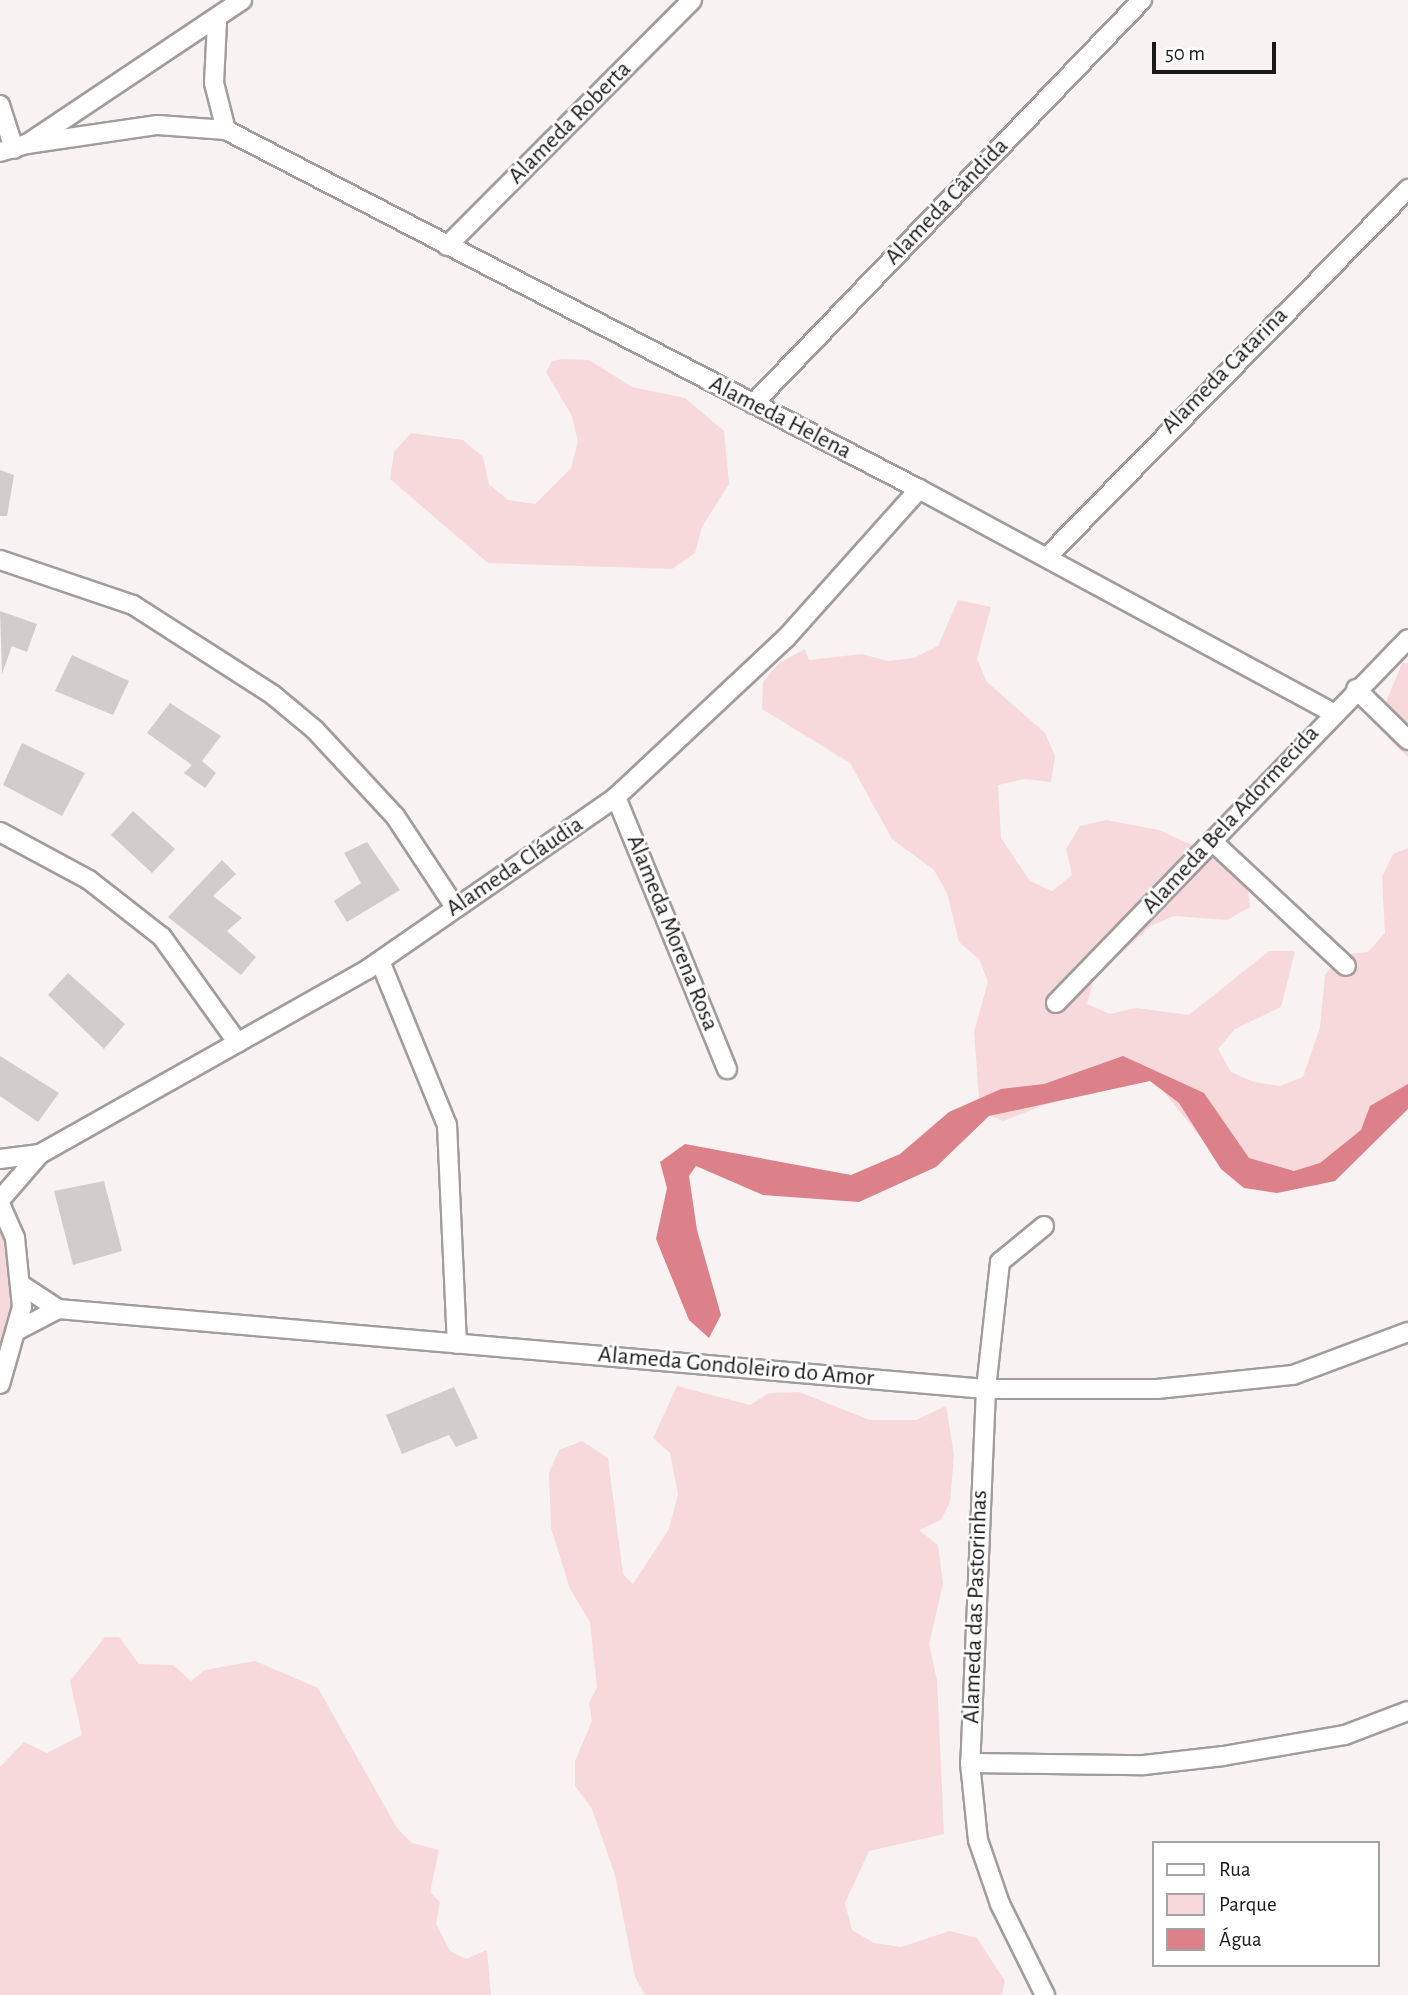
<!DOCTYPE html>
<html>
<head>
<meta charset="utf-8">
<style>
	body { margin:0 }
	#map { position:relative; width:1408px; height:1995px; overflow:hidden; background:#f8f2f2; font-family:"Alegreya Sans",sans-serif }
	div>[style] { position:absolute }
	.green>* { inset:0; background:#f7d9db }
	.water>* { inset:0; background:#dc8089 }
	.building>* { inset:0; background:#d2cccc }
	.roads { filter:drop-shadow(2px 0 #a29c9c) drop-shadow(-2px 0 #a29c9c) drop-shadow(0 2px #a29c9c) drop-shadow(0 -2px #a29c9c) }
	.street>* { height:18px; margin:-9px; padding:0 9px; transform-origin:9px; border-radius:9px; background:#fff }
	span { translate:-50% -50%; white-space:nowrap; text-align:center; line-height:1.15; -webkit-text-stroke:5px #fff; paint-order:stroke }
	.street-label { font-size:24px; color:#1b1919 }
	.legend { position:absolute; left:1152px; top:1841px; width:228px; height:126px; box-sizing:border-box; background:#fff; border:2px solid #a4a3a3; margin:0; padding:9px 12px; list-style:none; font-size:21px; color:#1b1919 }
	.legend li { display:flex; align-items:center; gap:14px; height:35px }
	.legend b { width:35px; border:2px solid #a4a3a3 }
	.scale { position:absolute; left:1152px; top:42px; width:124px; height:32px; box-sizing:border-box; border:4px solid #1b1919; border-top:0; padding-left:9px; font-size:21px; line-height:24px; white-space:nowrap; color:#1b1919; -webkit-text-stroke:5px #fff; paint-order:stroke }
</style>
</head>
<body>
<div id="map">
	<div class="green">
		<i style="clip-path:polygon(563px 359px,589px 360px,632px 387px,685px 398px,724px 431px,729px 484px,702px 527px,695px 553px,672px 569px,488px 563px,390px 479px,394px 452px,411px 433px,463px 440px,483px 457px,489px 484px,508px 500px,535px 504px,571px 468px,578px 442px,572px 416px,546px 372px,552px 361px)"></i>
		<i style="clip-path:polygon(958px 600px,991px 607px,977px 659px,987px 682px,1045px 733px,1055px 756px,1051px 782px,1025px 779px,998px 785px,1001px 838px,1030px 881px,1052px 891px,1072px 875px,1066px 849px,1080px 826px,1106px 820px,1159px 830px,1205px 851px,1247px 881px,1250px 907px,1227px 920px,1174px 916px,1151px 926px,1094px 978px,1087px 1004px,1110px 1014px,1136px 1008px,1189px 1015px,1269px 951px,1295px 951px,1281px 1007px,1235px 1029px,1218px 1049px,1231px 1072px,1254px 1082px,1280px 1086px,1303px 1077px,1320px 1027px,1325px 975px,1341px 955px,1368px 952px,1385px 933px,1382px 877px,1393px 854px,1408px 848px,1408px 1097px,1341px 1173px,1318px 1186px,1292px 1185px,1220px 1161px,1155px 1081px,1102px 1083px,1003px 1121px,980px 1111px,974px 1032px,988px 982px,979px 959px,959px 942px,947px 893px,934px 870px,892px 839px,850px 763px,762px 709px,763px 682px,779px 663px,805px 649px,809px 660px,862px 654px,888px 661px,914px 658px,938px 646px)"></i>
		<i style="clip-path:polygon(1402px 663px,1408px 663px,1408px 757px,1388px 738px,1382px 712px)"></i>
		<i style="clip-path:polygon(0 1222px,8px 1240px,14px 1306px,0 1369px)"></i>
		<i style="clip-path:polygon(677px 1386px,750px 1405px,769px 1393px,799px 1392px,870px 1420px,916px 1420px,946px 1406px,954px 1455px,950px 1502px,941px 1520px,919px 1530px,938px 1545px,943px 1584px,929px 1644px,937px 1680px,944px 1834px,869px 1851px,845px 1903px,852px 1930px,874px 1943px,901px 1947px,950px 1931px,977px 1938px,1005px 1981px,1002px 1995px,645px 1995px,635px 1977px,615px 1875px,592px 1809px,575px 1786px,575px 1761px,592px 1721px,589px 1703px,597px 1688px,590px 1622px,570px 1589px,551px 1528px,549px 1473px,559px 1450px,582px 1441px,608px 1458px,623px 1574px,633px 1584px,669px 1529px,678px 1494px,670px 1453px,653px 1438px)"></i>
		<i style="clip-path:polygon(105px 1637px,119px 1637px,139px 1664px,173px 1665px,191px 1681px,205px 1670px,255px 1661px,318px 1688px,397px 1828px,412px 1843px,439px 1850px,430px 1892px,440px 1902px,436px 1924px,450px 1951px,466px 1959px,487px 1950px,491px 1995px,0 1995px,0 1767px,24px 1742px,47px 1753px,82px 1735px,70px 1681px)"></i>
	</div>
	<div class="water">
		<i style="clip-path:polygon(1123px 1056px,1204px 1093px,1249px 1158px,1294px 1171px,1320px 1163px,1361px 1130px,1370px 1106px,1408px 1084px,1408px 1109px,1335px 1181px,1277px 1193px,1244px 1188px,1221px 1169px,1179px 1103px,1150px 1081px,989px 1116px,936px 1167px,859px 1202px,763px 1195px,696px 1166px,689px 1176px,697px 1230px,721px 1315px,709px 1338px,689px 1320px,656px 1239px,667px 1188px,660px 1162px,685px 1144px,851px 1175px,900px 1154px,949px 1112px,1001px 1089px,1044px 1084px)"></i>
	</div>
	<div class="building">
		<i style="clip-path:polygon(0 470px,14px 475px,7px 516px,0 516px)"></i>
		<i style="clip-path:polygon(0 611px,37px 624px,27px 652px,12px 646px,2px 674px)"></i>
		<i style="clip-path:polygon(72px 655px,129px 681px,113px 715px,55px 691px)"></i>
		<i style="clip-path:polygon(170px 703px,221px 736px,202px 761px,216px 773px,205px 788px,184px 773px,192px 765px,147px 733px)"></i>
		<i style="clip-path:polygon(22px 743px,85px 773px,62px 816px,3px 785px)"></i>
		<i style="clip-path:polygon(133px 811px,175px 849px,152px 873px,111px 835px)"></i>
		<i style="clip-path:polygon(367px 842px,400px 890px,347px 922px,334px 901px,361px 883px,344px 853px)"></i>
		<i style="clip-path:polygon(222px 860px,236px 874px,213px 896px,242px 918px,227px 931px,256px 957px,241px 975px,168px 917px)"></i>
		<i style="clip-path:polygon(68px 973px,125px 1024px,104px 1049px,48px 995px)"></i>
		<i style="clip-path:polygon(0 1056px,59px 1093px,38px 1122px,0 1096px)"></i>
		<i style="clip-path:polygon(104px 1181px,122px 1251px,73px 1265px,54px 1191px)"></i>
		<i style="clip-path:polygon(454px 1387px,478px 1438px,456px 1447px,449px 1435px,402px 1454px,386px 1415px)"></i>
	</div>
	<div class="roads">
		<div class="street">
			<i style="left:217px;top:22px;width:61px;rotate:92.8deg"></i>
			<i style="left:214px;top:83px;width:49px;rotate:75.7deg"></i>
			<i style="left:0;top:105px;width:46px;rotate:72.3deg"></i>
			<i style="left:27px;top:144px;width:132px;rotate:-8.3deg"></i>
			<i style="left:158px;top:125px;width:68px;rotate:4.2deg"></i>
			<i style="left:226px;top:130px;width:780px;rotate:27.39deg"></i>
			<i style="left:919px;top:489px;width:469px;rotate:28.4deg"></i>
			<i style="left:0;top:152px;width:28px;rotate:-17deg"></i>
			<i style="left:27px;top:144px;width:259px;rotate:-33.8deg"></i>
			<i style="left:447px;top:246px;width:347px;rotate:-45.1deg"></i>
			<i style="left:753px;top:404px;width:561px;rotate:-46.08deg"></i>
			<i style="left:1047px;top:557px;width:516px;rotate:-45.55deg"></i>
			<i style="left:0;top:560px;width:140px;rotate:18.7deg"></i>
			<i style="left:133px;top:605px;width:166px;rotate:32.7deg"></i>
			<i style="left:273px;top:695px;width:55px;rotate:39.8deg"></i>
			<i style="left:315px;top:730px;width:117px;rotate:47.1deg"></i>
			<i style="left:395px;top:816px;width:109px;rotate:56.6deg"></i>
			<i style="left:1356px;top:689px;width:73px;rotate:44.4deg"></i>
			<i style="left:616px;top:797px;width:294px;rotate:67.8deg"></i>
			<i style="left:0;top:832px;width:101px;rotate:28.3deg"></i>
			<i style="left:89px;top:880px;width:93px;rotate:38deg"></i>
			<i style="left:162px;top:937px;width:130px;rotate:54.4deg"></i>
			<i style="left:1212px;top:841px;width:183px;rotate:43deg"></i>
			<i style="left:380px;top:961px;width:177px;rotate:67.8deg"></i>
			<i style="left:447px;top:1125px;width:219px;rotate:87.4deg"></i>
			<i style="left:1056px;top:1003px;width:506px;rotate:-45.96deg"></i>
			<i style="left:0;top:1159px;width:40px;rotate:-7.1deg"></i>
			<i style="left:0;top:1200px;width:61px;rotate:-49deg"></i>
			<i style="left:40px;top:1154px;width:377px;rotate:-29.4deg"></i>
			<i style="left:368px;top:969px;width:302px;rotate:-34.7deg"></i>
			<i style="left:616px;top:797px;width:233px;rotate:-43.1deg"></i>
			<i style="left:786px;top:638px;width:200px;rotate:-48.2deg"></i>
			<i style="left:0;top:1204px;width:37px;rotate:66deg"></i>
			<i style="left:15px;top:1238px;width:69px;rotate:84.2deg"></i>
			<i style="left:22px;top:1307px;width:80px;rotate:105.9deg"></i>
			<i style="left:1044px;top:1226px;width:57px;rotate:140.7deg"></i>
			<i style="left:1000px;top:1262px;width:128px;rotate:96.3deg"></i>
			<i style="left:986px;top:1389px;width:374px;rotate:92.4deg"></i>
			<i style="left:970px;top:1763px;width:77px;rotate:84.1deg"></i>
			<i style="left:978px;top:1840px;width:68px;rotate:71deg"></i>
			<i style="left:1000px;top:1904px;width:102px;rotate:63.7deg"></i>
			<i style="left:20px;top:1284px;width:45px;rotate:33.3deg"></i>
			<i style="left:58px;top:1309px;width:931px;rotate:4.93deg"></i>
			<i style="left:986px;top:1389px;width:171px"></i>
			<i style="left:1157px;top:1389px;width:137px;rotate:-5.9deg"></i>
			<i style="left:1293px;top:1375px;width:123px;rotate:-20.5deg"></i>
			<i style="left:16px;top:1331px;width:47px;rotate:-27.6deg"></i>
			<i style="left:970px;top:1763px;width:174px;rotate:0.7deg"></i>
			<i style="left:1144px;top:1765px;width:80px;rotate:-6.5deg"></i>
			<i style="left:1223px;top:1756px;width:124px;rotate:-9.8deg"></i>
			<i style="left:1345px;top:1735px;width:67px;rotate:-20.9deg"></i>
		</div>
	</div>
	<div class="street-label">
		<span style="left:570px;top:123px;rotate:-45deg">Alameda Roberta</span>
		<span style="left:947px;top:202px;rotate:-46deg">Alameda Cândida</span>
		<span style="left:1225px;top:371px;rotate:-45deg">Alameda Catarina</span>
		<span style="left:780px;top:418px;rotate:27deg">Alameda Helena</span>
		<span style="left:1231px;top:820px;rotate:-47deg">Alameda Bela Adormecida</span>
		<span style="left:515px;top:867px;rotate:-34deg">Alameda Cláudia</span>
		<span style="left:672px;top:933px;rotate:68deg">Alameda Morena Rosa</span>
		<span style="left:736px;top:1367px;rotate:5deg">Alameda Gondoleiro do Amor</span>
		<span style="left:976px;top:1607px;rotate:-88deg">Alameda das Pastorinhas</span>
	</div>
	<ul class="legend">
	<li><b style="height:9px;background:#fff"></b>Rua</li>
	<li><b style="height:19px;background:#f7d9db"></b>Parque</li>
	<li><b style="height:19px;background:#dc8089"></b>Água</li>
	</ul>
	<div class="scale">50 m</div>
</div>
</body>
</html>
